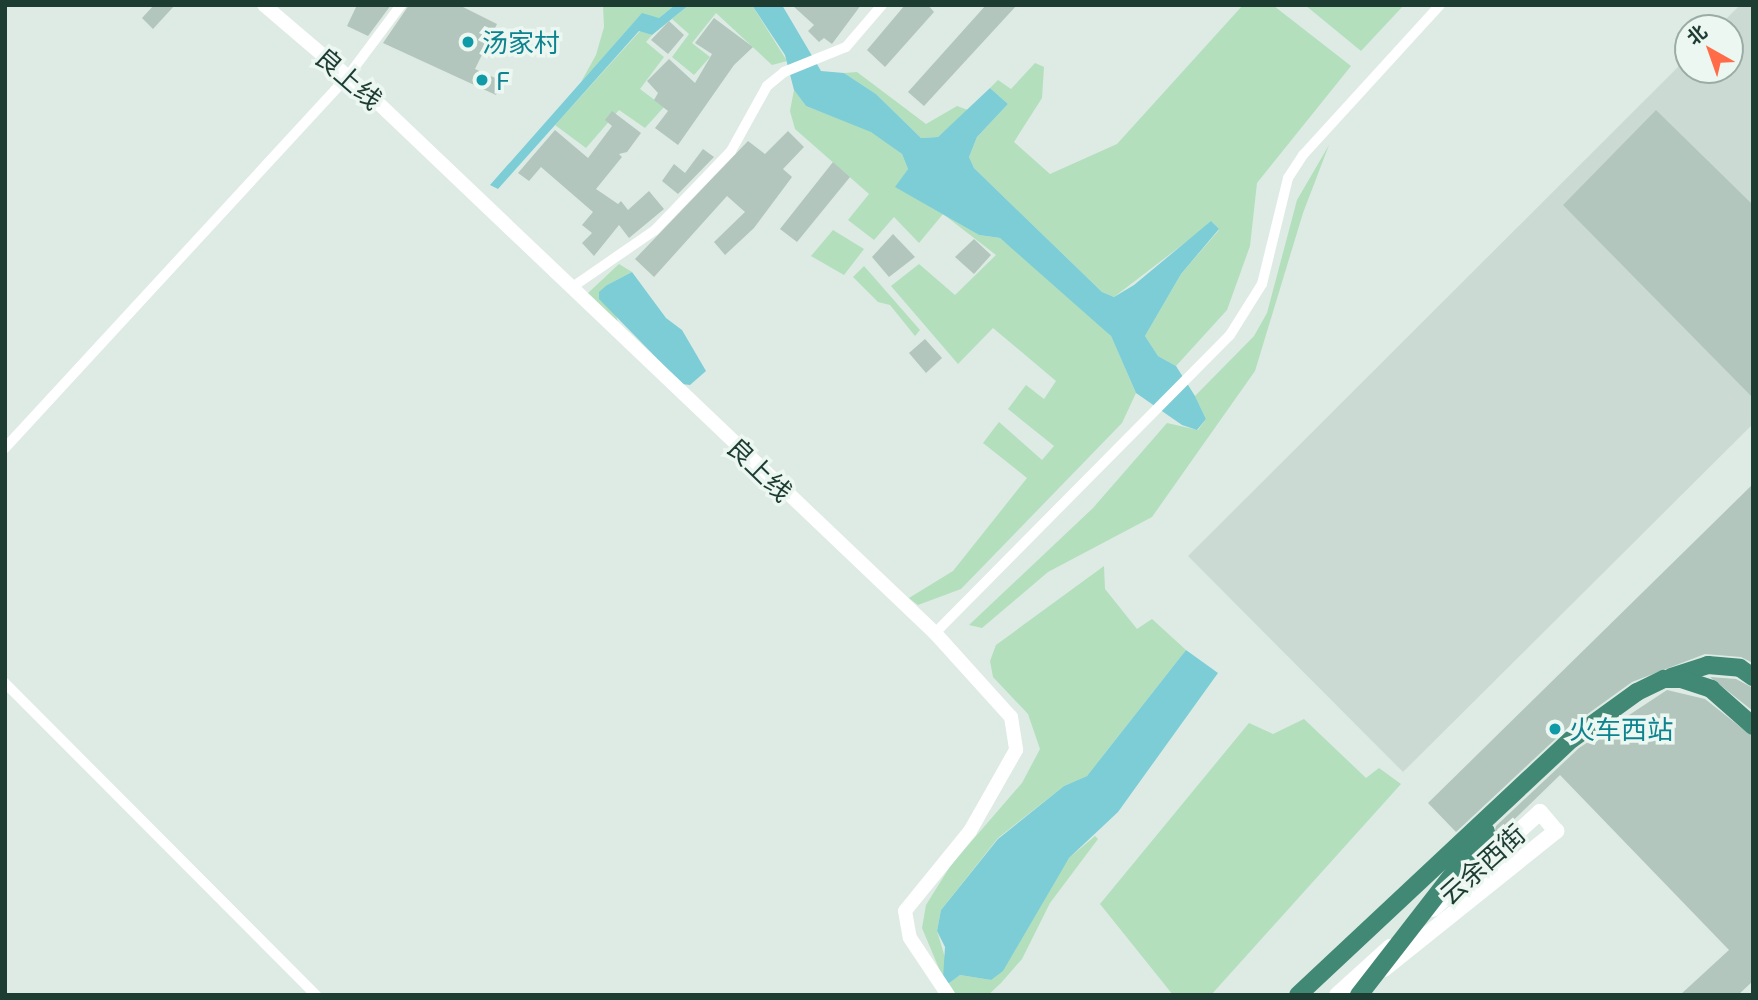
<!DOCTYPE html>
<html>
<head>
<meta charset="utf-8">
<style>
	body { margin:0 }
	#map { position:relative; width:1758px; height:1000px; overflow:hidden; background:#ddebe4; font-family:"Exo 2","Noto Sans SC",sans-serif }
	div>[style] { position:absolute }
	.built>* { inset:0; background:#cbdbd3 }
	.green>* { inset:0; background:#b3dfbd }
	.water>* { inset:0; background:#7dcdd7 }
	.building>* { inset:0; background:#b2c6bd }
	.minor>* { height:10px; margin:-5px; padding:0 5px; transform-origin:5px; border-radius:5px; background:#fff }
	.tertiary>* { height:14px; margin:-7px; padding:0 7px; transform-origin:7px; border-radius:7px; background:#fff }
	.secondary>* { height:16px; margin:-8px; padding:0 8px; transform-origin:8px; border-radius:8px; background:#fff }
	.trunk>* { height:18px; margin:-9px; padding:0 9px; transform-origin:9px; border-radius:9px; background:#418875 }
	.dots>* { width:19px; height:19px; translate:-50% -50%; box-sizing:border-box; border:4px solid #edf7f2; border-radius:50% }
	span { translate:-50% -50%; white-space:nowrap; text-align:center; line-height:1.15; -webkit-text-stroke:7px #edf7f2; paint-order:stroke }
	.culture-label { font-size:26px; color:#0d838f }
	.left { translate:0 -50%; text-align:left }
	.street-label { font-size:26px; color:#1d3c32 }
	.frame { position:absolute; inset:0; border:7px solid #1d3c32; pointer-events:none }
	.north { position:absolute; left:1674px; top:14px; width:70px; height:70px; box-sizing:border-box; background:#edf7f2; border:2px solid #9aaca5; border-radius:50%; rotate:320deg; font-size:19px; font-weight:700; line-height:28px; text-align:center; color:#1d3c32 }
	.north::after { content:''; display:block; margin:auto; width:24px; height:32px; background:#ff6c47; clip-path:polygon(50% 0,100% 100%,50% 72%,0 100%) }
</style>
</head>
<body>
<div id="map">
	<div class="built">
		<i style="clip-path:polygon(1740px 5px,1753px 5px,1753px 424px,1403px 772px,1188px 556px,1688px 57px,1688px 70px,1730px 70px,1730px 28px,1717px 28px)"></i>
	</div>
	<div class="green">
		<i style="clip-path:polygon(603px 5px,675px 5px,659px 18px,639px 17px,581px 82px,596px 55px,604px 27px)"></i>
		<i style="clip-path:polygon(689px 5px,752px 5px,787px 61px,772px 65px,716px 13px,692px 43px,710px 57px,694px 75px,672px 57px,689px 34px,672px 19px)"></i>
		<i style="clip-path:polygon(1243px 5px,1274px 6px,1351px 66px,1257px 183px,1250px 246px,1227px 310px,1176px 366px,1158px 356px,1145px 336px,1181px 274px,1219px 230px,1212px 222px,1114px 297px,1102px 292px,974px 168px,969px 157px,977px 137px,1008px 104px,990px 88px,998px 80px,1011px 89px,1035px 63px,1044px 67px,1042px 98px,1014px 142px,1050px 174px,1117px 144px)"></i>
		<i style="clip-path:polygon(1305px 5px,1404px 5px,1361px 51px)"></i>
		<i style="clip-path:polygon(640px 31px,652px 35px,646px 42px,664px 57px,640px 89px,664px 107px,645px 128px,619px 110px,586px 148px,555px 125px)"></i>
		<i style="clip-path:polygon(857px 72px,926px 124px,957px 106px,968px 110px,938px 137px,921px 138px,876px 94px,844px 73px)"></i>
		<i style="clip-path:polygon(794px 90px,806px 106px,871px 131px,902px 154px,908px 169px,896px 187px,979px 235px,1000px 238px,1094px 318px,1111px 336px,1136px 393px,1122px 423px,961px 589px,918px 605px,909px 598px,953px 571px,1027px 478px,983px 443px,999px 422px,1042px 460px,1054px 446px,1008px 409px,1026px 385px,1044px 399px,1056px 381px,993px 328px,958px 364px,891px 286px,919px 264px,955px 295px,996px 255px,943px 214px,919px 243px,894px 217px,874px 240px,848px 220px,869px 194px,795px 129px,790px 111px)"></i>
		<i style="clip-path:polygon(1329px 145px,1303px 213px,1255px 371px,1152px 517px,1048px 572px,982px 628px,969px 625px,1093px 508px,1167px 423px,1198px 430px,1206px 419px,1195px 396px,1254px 336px,1267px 313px,1297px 200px)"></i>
		<i style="clip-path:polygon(833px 230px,864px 249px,844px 275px,811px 256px)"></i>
		<i style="clip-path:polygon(619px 264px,632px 272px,607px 285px,618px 322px,587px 294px)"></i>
		<i style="clip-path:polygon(864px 266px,920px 330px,915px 336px,890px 305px,878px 302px,853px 277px)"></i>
		<i style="clip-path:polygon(1104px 566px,1105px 589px,1137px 629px,1152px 619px,1186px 650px,1087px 776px,1064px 786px,998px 838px,941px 910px,937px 931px,947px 964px,943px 978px,922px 928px,926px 905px,951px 865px,1022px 783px,1040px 749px,1028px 714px,993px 677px,990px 661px,996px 645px)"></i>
		<i style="clip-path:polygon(1304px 719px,1366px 778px,1379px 768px,1401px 784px,1211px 995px,1173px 995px,1100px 904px,1249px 723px,1273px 734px)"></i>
		<i style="clip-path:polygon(1095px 836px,1098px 839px,1050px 903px,1022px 959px,1001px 983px,988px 995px,956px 995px,948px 984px,960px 975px,991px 980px,1069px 858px)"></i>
	</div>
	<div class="water">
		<i style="clip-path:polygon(675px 5px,689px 5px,652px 35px,639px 31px,498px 189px,490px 185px,642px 13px,659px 18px)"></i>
		<i style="clip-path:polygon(752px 5px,782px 5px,821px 71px,844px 73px,876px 94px,921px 138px,938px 137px,990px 88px,1008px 104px,977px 137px,969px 157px,974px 168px,1102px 292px,1114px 297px,1134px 285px,1211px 221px,1219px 229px,1181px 274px,1145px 336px,1158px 356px,1176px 366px,1195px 396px,1206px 419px,1197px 430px,1182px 425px,1136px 393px,1111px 336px,1000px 238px,979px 235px,895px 187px,908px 169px,902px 154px,871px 132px,806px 106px,794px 90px,785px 55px)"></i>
		<i style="clip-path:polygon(632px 272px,666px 318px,682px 330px,706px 371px,690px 385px,682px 384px,599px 299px,599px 292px,607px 285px)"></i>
		<i style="clip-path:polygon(1186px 650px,1218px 673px,1118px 812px,1069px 858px,1003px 971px,991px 980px,960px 975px,948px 984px,943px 978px,945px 947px,937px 931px,941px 910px,998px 839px,1064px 786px,1087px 776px)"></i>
	</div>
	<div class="building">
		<i style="clip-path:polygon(154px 5px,175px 5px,153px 29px,142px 18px)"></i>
		<i style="clip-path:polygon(357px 5px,391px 5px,368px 36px,347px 26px)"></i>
		<i style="clip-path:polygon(409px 5px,459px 5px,497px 24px,475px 69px,502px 81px,496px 95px,383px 43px)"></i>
		<i style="clip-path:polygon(792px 5px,861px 5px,832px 44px,824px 38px,819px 42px,808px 31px,814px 25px)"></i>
		<i style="clip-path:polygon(905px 5px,928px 5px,934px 12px,885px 67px,867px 50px)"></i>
		<i style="clip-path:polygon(986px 5px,1017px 5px,924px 106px,908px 92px)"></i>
		<i style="clip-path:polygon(714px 18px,753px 47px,734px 65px,678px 145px,655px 128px,668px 111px,654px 100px,658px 93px,647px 81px,669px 59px,695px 83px,712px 54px,695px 43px)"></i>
		<i style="clip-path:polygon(669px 21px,684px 35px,668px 54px,651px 40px)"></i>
		<i style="clip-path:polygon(1656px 110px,1753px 205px,1753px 398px,1563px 205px)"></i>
		<i style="clip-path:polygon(612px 111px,641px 133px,627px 152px,619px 154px,622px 157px,596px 189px,618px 204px,621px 201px,628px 210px,649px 191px,664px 209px,629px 238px,619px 225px,594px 256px,582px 243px,592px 233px,582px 225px,593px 212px,541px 167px,529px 181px,518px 173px,555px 130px,588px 158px,612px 126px,605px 120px)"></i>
		<i style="clip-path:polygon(788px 131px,804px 147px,783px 169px,792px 177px,754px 228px,725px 255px,714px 242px,745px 212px,727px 196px,654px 277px,635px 259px,748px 141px,765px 154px)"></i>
		<i style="clip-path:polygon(703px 149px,714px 157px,678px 194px,662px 181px,674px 164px,685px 173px)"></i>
		<i style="clip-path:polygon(833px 162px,850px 177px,797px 242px,780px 229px)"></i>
		<i style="clip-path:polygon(893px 234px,915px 257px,889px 277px,872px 257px)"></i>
		<i style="clip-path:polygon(974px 239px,991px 255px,974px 274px,955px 257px)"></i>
		<i style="clip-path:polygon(925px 339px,942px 358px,926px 373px,909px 353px)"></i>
		<i style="clip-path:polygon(1753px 484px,1753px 663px,1741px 657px,1705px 654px,1632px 682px,1564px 731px,1456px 832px,1428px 803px)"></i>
		<i style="clip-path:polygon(1710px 677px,1736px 679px,1753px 688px,1753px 711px)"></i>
		<i style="clip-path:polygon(1667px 690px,1705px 699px,1753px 737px,1753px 981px,1738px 995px,1680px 995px,1729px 950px,1560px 775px,1493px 840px,1496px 826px,1579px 748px)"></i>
	</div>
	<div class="minor">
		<i style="left:571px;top:288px;width:102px;rotate:-34.6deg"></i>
		<i style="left:655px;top:230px;width:110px;rotate:-46.1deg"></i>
		<i style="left:731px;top:151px;width:74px;rotate:-61deg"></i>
		<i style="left:767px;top:86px;width:22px;rotate:-39deg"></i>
		<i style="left:784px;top:72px;width:67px;rotate:-22deg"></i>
		<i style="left:846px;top:47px;width:55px;rotate:-49.4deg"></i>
		<i style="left:5px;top:448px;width:506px;rotate:-47.32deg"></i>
		<i style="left:348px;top:76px;width:89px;rotate:-53.3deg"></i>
		<i style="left:935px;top:633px;width:419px;rotate:-45.3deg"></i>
		<i style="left:1230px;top:335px;width:60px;rotate:-57.9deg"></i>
		<i style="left:1262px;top:284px;width:109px;rotate:-76.2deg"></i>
		<i style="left:1288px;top:178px;width:27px;rotate:-57deg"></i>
		<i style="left:1303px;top:155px;width:203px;rotate:-47.6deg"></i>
		<i style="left:5px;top:683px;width:441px;rotate:45.1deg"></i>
	</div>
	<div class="tertiary">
		<i style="left:264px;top:5px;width:145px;rotate:40.5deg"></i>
		<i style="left:374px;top:99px;width:775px;rotate:43.59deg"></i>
		<i style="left:935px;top:633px;width:113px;rotate:47.9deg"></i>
		<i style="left:1011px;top:717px;width:33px;rotate:81deg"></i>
		<i style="left:1016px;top:750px;width:93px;rotate:119.6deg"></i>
		<i style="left:970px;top:831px;width:103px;rotate:129.1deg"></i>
		<i style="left:905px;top:911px;width:27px;rotate:80deg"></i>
		<i style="left:910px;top:938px;width:69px;rotate:56.3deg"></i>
	</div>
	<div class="secondary">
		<i style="left:1384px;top:969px;width:221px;rotate:-38.7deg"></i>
		<i style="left:1556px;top:831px;width:25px;rotate:-130deg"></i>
		<i style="left:1540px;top:812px;width:144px;rotate:137.8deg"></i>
		<i style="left:1337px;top:995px;width:72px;rotate:-42.2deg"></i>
	</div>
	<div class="trunk">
		<i style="left:1671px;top:677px;width:39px;rotate:-18deg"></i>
		<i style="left:1708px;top:665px;width:32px;rotate:5deg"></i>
		<i style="left:1740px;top:668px;width:16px;rotate:35deg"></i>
		<i style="left:1298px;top:995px;width:375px;rotate:-43.1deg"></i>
		<i style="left:1572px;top:739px;width:80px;rotate:-35.9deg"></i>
		<i style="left:1637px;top:692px;width:30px;rotate:-26deg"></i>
		<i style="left:1664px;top:679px;width:17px"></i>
		<i style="left:1681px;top:679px;width:32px;rotate:18deg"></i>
		<i style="left:1711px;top:689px;width:56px;rotate:41.4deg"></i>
		<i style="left:1359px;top:995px;width:207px;rotate:-52.2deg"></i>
	</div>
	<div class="dots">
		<i style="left:468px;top:42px;background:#0f9aa8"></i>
		<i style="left:482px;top:80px;background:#0f9aa8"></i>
		<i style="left:1555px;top:729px;background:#0f9aa8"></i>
	</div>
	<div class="culture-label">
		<span class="left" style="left:482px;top:42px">汤家村</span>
		<span class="left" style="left:496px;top:80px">F</span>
		<span class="left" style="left:1569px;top:729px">火车西站</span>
	</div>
	<div class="street-label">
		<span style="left:349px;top:78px;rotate:41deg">良上线</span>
		<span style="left:760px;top:469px;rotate:44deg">良上线</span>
		<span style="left:1482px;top:864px;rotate:-42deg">云余西街</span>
	</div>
	<div class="frame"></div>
	<div class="north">北</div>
</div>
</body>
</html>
